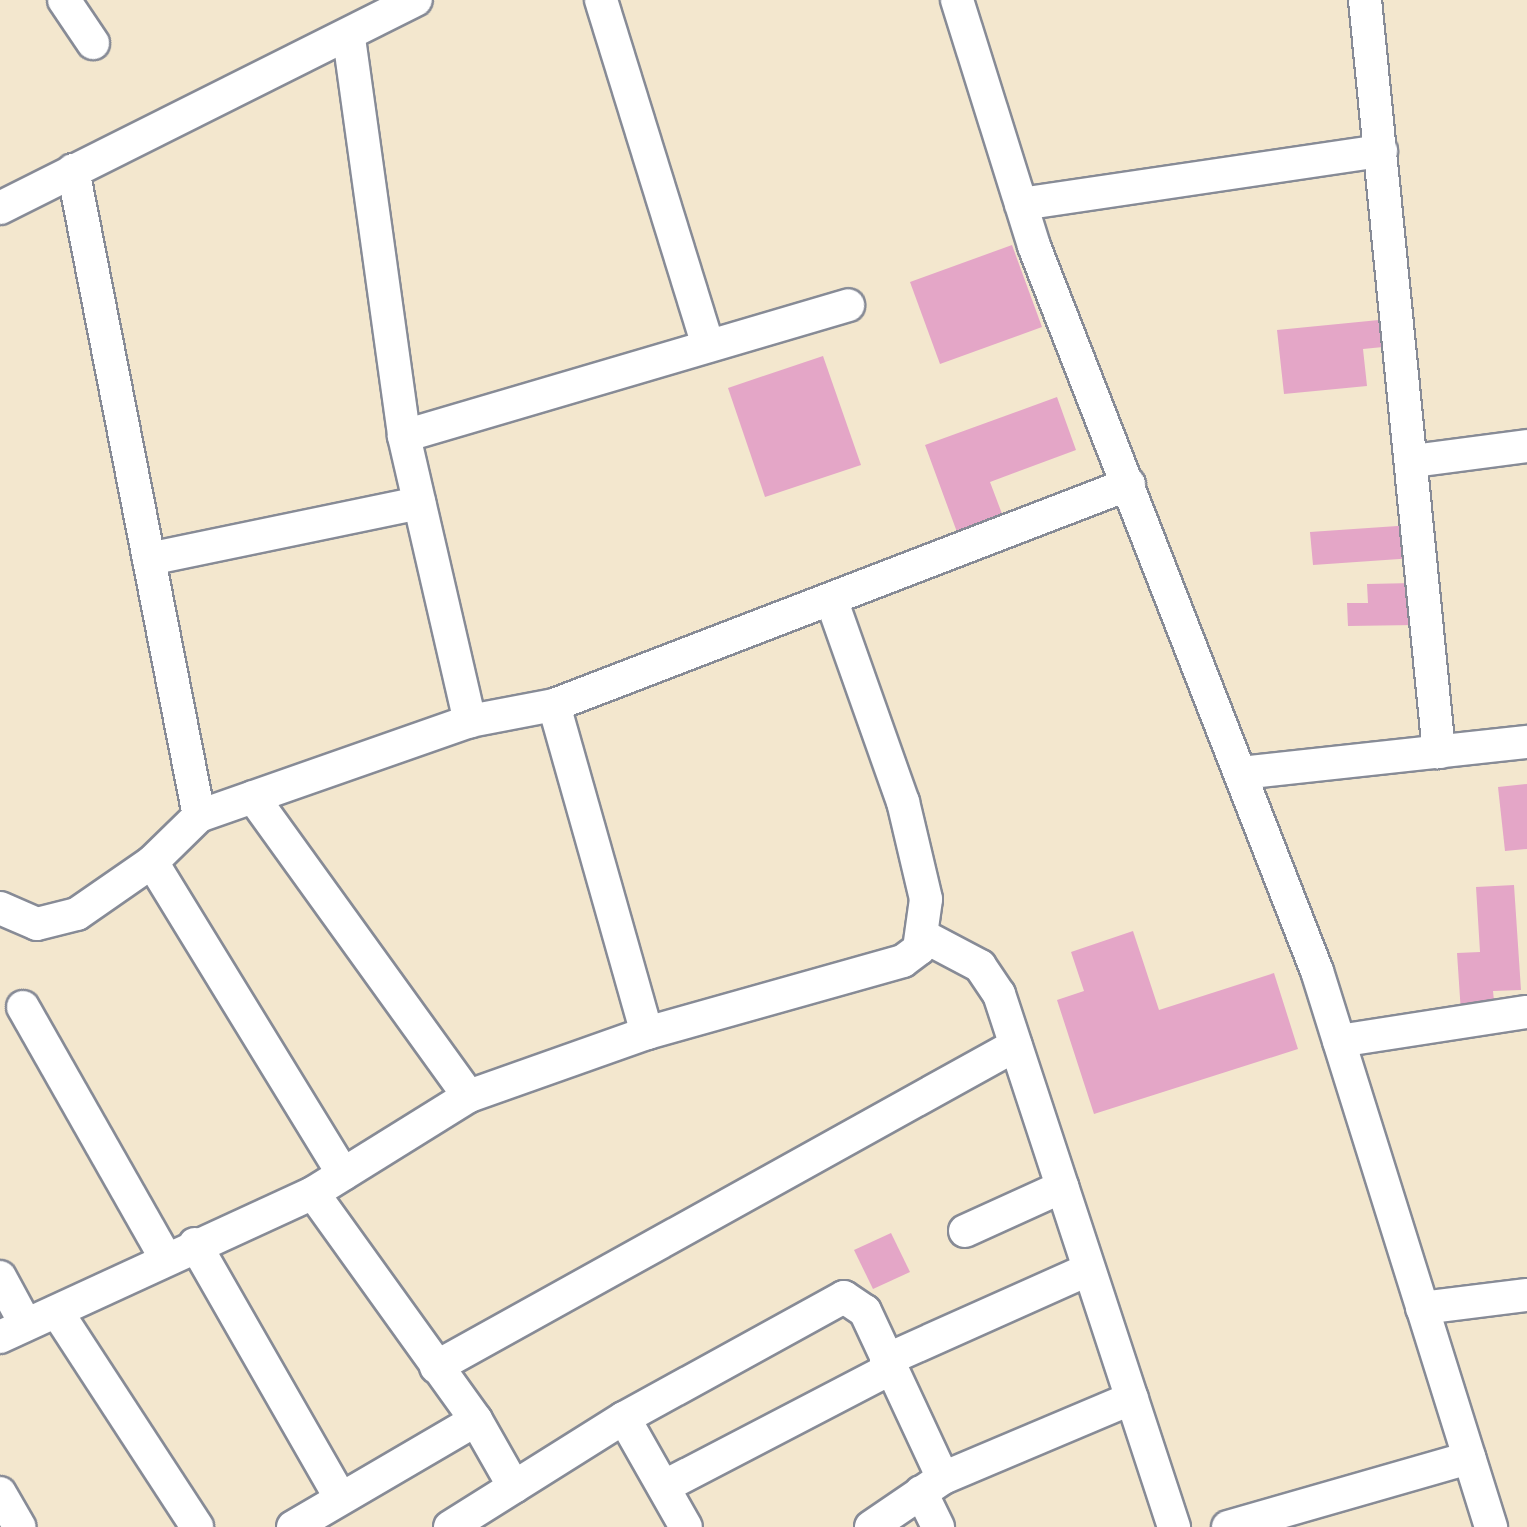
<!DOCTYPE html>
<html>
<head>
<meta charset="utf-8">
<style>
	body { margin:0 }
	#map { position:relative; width:1527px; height:1527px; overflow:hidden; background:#f3e7ce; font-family:"Gochi Hand",sans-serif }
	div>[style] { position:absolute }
	.building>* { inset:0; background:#e4a6c7 }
	.roads { filter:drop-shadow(2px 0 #878b96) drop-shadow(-2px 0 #878b96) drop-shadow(0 2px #878b96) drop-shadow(0 -2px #878b96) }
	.street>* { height:32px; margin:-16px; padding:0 16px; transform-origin:16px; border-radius:16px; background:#fff }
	span { translate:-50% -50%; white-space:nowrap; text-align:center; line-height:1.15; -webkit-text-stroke:6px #fdfcf7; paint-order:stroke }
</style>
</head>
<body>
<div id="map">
	<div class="building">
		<i style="clip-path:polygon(1012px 245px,1042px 327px,940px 364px,910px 282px)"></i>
		<i style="clip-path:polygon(1379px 320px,1383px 347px,1363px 349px,1367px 386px,1284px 394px,1277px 330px)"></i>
		<i style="clip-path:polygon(823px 356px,861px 465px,765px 497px,728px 388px)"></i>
		<i style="clip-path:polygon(1057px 397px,1076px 450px,990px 482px,1007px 527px,961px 543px,925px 445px)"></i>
		<i style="clip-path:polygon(1412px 525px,1414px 558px,1313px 565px,1310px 532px)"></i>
		<i style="clip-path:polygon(1414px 583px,1415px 625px,1348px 626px,1347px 603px,1368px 603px,1367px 584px)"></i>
		<i style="clip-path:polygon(1527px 784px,1527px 849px,1505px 851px,1498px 787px)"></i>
		<i style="clip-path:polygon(1514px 885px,1521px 990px,1493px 991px,1495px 1011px,1461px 1013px,1457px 953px,1480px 952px,1476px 887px)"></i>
		<i style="clip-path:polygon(1133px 931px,1159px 1010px,1274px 973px,1298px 1049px,1094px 1114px,1057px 1000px,1084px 991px,1071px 952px)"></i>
		<i style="clip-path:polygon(891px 1233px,910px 1272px,873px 1289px,854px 1250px)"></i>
	</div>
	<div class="roads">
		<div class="street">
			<i style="left:64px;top:0;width:52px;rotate:56deg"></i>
			<i style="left:601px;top:0;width:358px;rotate:72.8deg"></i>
			<i style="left:957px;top:0;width:258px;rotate:72.6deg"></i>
			<i style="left:1034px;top:246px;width:778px;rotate:68.68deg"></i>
			<i style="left:1317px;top:971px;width:583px;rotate:72.62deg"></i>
			<i style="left:1365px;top:0;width:756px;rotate:84.38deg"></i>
			<i style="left:349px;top:38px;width:402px;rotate:82.1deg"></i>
			<i style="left:404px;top:436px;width:293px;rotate:77deg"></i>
			<i style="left:73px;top:170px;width:658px;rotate:78.96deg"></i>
			<i style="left:199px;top:816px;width:287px;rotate:-19.3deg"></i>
			<i style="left:470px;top:721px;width:86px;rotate:-10.8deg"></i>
			<i style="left:554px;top:705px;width:616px;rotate:-21.02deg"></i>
			<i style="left:1021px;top:204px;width:364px;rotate:-8.4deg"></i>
			<i style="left:0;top:208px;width:465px;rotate:-26.6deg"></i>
			<i style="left:404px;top:436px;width:463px;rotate:-16.4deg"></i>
			<i style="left:1413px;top:461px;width:115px;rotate:-7.5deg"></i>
			<i style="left:149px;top:559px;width:276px;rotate:-11.7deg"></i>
			<i style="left:554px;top:705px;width:341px;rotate:74.2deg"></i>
			<i style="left:1241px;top:773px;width:288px;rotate:-6.2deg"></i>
			<i style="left:253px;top:797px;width:369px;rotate:54.2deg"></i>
			<i style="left:152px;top:862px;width:366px;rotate:58.5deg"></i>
			<i style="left:0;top:908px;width:40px;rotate:23.4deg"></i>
			<i style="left:37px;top:924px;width:41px;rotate:-14deg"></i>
			<i style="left:77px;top:914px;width:91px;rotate:-34.7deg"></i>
			<i style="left:152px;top:862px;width:66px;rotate:-44.4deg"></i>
			<i style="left:927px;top:938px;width:60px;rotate:27.8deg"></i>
			<i style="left:980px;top:966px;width:34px;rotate:56deg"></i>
			<i style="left:999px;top:994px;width:561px;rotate:71.82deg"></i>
			<i style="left:23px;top:1007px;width:288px;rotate:60.4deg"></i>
			<i style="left:1339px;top:1041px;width:190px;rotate:-8.8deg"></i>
			<i style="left:313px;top:1193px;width:279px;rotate:54.3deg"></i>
			<i style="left:476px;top:1420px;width:77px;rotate:60.4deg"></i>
			<i style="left:965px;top:1231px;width:107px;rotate:-24.4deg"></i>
			<i style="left:195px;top:1244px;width:292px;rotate:60.2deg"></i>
			<i style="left:0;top:1277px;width:52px;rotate:61.5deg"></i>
			<i style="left:1422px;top:1308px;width:106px;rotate:-7.1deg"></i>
			<i style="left:59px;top:1315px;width:253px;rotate:56.9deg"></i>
			<i style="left:0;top:1337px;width:345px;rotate:-24.7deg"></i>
			<i style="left:313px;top:1193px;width:184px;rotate:-31.9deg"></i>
			<i style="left:469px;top:1096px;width:189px;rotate:-19.5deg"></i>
			<i style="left:647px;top:1033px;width:266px;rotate:-15.7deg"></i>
			<i style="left:903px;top:961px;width:20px;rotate:-37deg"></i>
			<i style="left:919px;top:949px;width:50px;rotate:-82deg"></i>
			<i style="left:926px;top:899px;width:100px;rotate:-103.3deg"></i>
			<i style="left:903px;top:802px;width:212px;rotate:-109.5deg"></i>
			<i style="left:886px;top:1360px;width:222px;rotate:-24.1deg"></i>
			<i style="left:436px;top:1367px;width:663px;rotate:-29.04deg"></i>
			<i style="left:624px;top:1418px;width:125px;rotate:60.4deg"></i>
			<i style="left:665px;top:1486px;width:251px;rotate:-27.5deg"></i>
			<i style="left:921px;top:1492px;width:39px;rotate:64deg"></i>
			<i style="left:0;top:1493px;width:39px;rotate:60deg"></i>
			<i style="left:293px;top:1527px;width:212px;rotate:-30.3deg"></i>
			<i style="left:450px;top:1527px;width:205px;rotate:-32.1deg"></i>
			<i style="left:624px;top:1418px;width:251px;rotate:-28.8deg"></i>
			<i style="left:844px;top:1297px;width:25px;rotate:34deg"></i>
			<i style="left:865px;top:1311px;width:184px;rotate:65deg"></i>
			<i style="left:871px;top:1527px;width:87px;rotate:-34.2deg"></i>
			<i style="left:943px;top:1478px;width:205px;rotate:-22.9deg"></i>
			<i style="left:1228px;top:1527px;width:251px;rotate:-16deg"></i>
		</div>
	</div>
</div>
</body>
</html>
